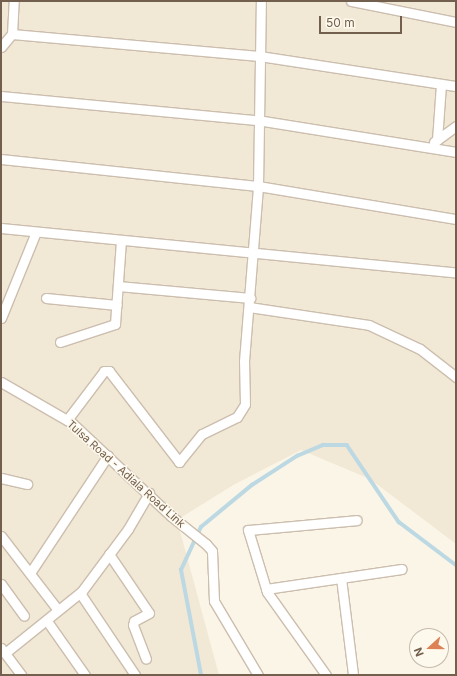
<!DOCTYPE html>
<html>
<head>
<meta charset="utf-8">
<style>
	body { margin:0 }
	#map { position:relative; width:457px; height:676px; overflow:hidden; background:#fbf5e7; font-family:Inter,sans-serif }
	div>[style] { position:absolute }
	.residential>* { inset:0; background:#f2e8d6 }
	.stream>* { height:3.5px; margin:-1.75px; padding:0 1.75px; transform-origin:1.75px; border-radius:1.75px; background:#bcd9e3 }
	.roads { filter:drop-shadow(1px 0 #ccbeae) drop-shadow(-1px 0 #ccbeae) drop-shadow(0 1px #ccbeae) drop-shadow(0 -1px #ccbeae) }
	.street>* { height:9px; margin:-4.5px; padding:0 4.5px; transform-origin:4.5px; border-radius:4.5px; background:#fff }
	span { translate:-50% -50%; white-space:nowrap; text-align:center; line-height:1.15; -webkit-text-stroke:3px #fef9ed; paint-order:stroke }
	.street-label { font-size:11px; color:#735f4d }
	.frame { position:absolute; inset:0; border:2px solid #735f4d; pointer-events:none }
	.north { position:absolute; left:409px; top:628px; width:40px; height:40px; box-sizing:border-box; background:#fef9ed; border:1px solid #c6bbad; border-radius:50%; rotate:249deg; font-size:11px; font-weight:700; line-height:16px; text-align:center; color:#735f4d }
	.north::after { content:''; display:block; margin:auto; width:14px; height:18px; background:#dc8254; clip-path:polygon(50% 0,100% 100%,50% 72%,0 100%) }
	.scale { position:absolute; left:319px; top:16px; width:83px; height:18px; box-sizing:border-box; border:2px solid #735f4d; border-top:0; padding-left:5px; font-size:12px; line-height:14px; white-space:nowrap; color:#735f4d; -webkit-text-stroke:3px #fef9ed; paint-order:stroke }
</style>
</head>
<body>
<div id="map">
	<div class="residential">
		<i style="clip-path:polygon(1px 1px,456px 1px,456px 544px,370px 479px,301px 450px,235px 484px,177px 520px,219px 675px,1px 675px)"></i>
	</div>
	<div class="stream">
		<i style="left:201px;top:675px;width:107px;rotate:-100.8deg"></i>
		<i style="left:181px;top:570px;width:47px;rotate:-65.1deg"></i>
		<i style="left:201px;top:527px;width:66px;rotate:-39.5deg"></i>
		<i style="left:252px;top:485px;width:54px;rotate:-32.8deg"></i>
		<i style="left:297px;top:456px;width:28px;rotate:-23deg"></i>
		<i style="left:323px;top:445px;width:24px"></i>
		<i style="left:347px;top:445px;width:93px;rotate:56deg"></i>
		<i style="left:399px;top:522px;width:71px;rotate:37deg"></i>
	</div>
	<div class="roads">
		<div class="street">
			<i style="left:351px;top:1px;width:107px;rotate:11.3deg"></i>
			<i style="left:12px;top:34px;width:248px;rotate:5.1deg"></i>
			<i style="left:259px;top:56px;width:199px;rotate:8.7deg"></i>
			<i style="left:1px;top:47px;width:17px;rotate:-50deg"></i>
			<i style="left:12px;top:34px;width:33px;rotate:-87deg"></i>
			<i style="left:1px;top:96px;width:257px;rotate:5.4deg"></i>
			<i style="left:257px;top:120px;width:202px;rotate:9.1deg"></i>
			<i style="left:437px;top:140px;width:56px;rotate:-85.9deg"></i>
			<i style="left:434px;top:142px;width:27px;rotate:-36deg"></i>
			<i style="left:1px;top:159px;width:258px;rotate:6deg"></i>
			<i style="left:258px;top:186px;width:201px;rotate:9.5deg"></i>
			<i style="left:1px;top:228px;width:457px;rotate:5.6deg"></i>
			<i style="left:118px;top:286px;width:133px;rotate:5.2deg"></i>
			<i style="left:46px;top:298px;width:71px;rotate:5.6deg"></i>
			<i style="left:249px;top:307px;width:121px;rotate:8.5deg"></i>
			<i style="left:369px;top:325px;width:56px;rotate:25.2deg"></i>
			<i style="left:420px;top:349px;width:46px;rotate:37.9deg"></i>
			<i style="left:1px;top:318px;width:93px;rotate:-67.9deg"></i>
			<i style="left:60px;top:342px;width:58px;rotate:-18.1deg"></i>
			<i style="left:115px;top:324px;width:84px;rotate:-85.9deg"></i>
			<i style="left:1px;top:382px;width:82px;rotate:30deg"></i>
			<i style="left:72px;top:423px;width:136px;rotate:43.2deg"></i>
			<i style="left:171px;top:516px;width:45px;rotate:38.7deg"></i>
			<i style="left:206px;top:544px;width:9px;rotate:49deg"></i>
			<i style="left:212px;top:551px;width:50px;rotate:87.7deg"></i>
			<i style="left:214px;top:601px;width:86px;rotate:59.3deg"></i>
			<i style="left:67px;top:420px;width:61px;rotate:-52.9deg"></i>
			<i style="left:104px;top:371px;width:5px"></i>
			<i style="left:109px;top:371px;width:115px;rotate:52.4deg"></i>
			<i style="left:179px;top:462px;width:36px;rotate:-51deg"></i>
			<i style="left:202px;top:434px;width:39px;rotate:-26deg"></i>
			<i style="left:237px;top:417px;width:15px;rotate:-58deg"></i>
			<i style="left:245px;top:404px;width:43px;rotate:-91.3deg"></i>
			<i style="left:244px;top:361px;width:176px;rotate:-85.4deg"></i>
			<i style="left:258px;top:186px;width:185px;rotate:-89.1deg"></i>
			<i style="left:1px;top:478px;width:27px;rotate:13deg"></i>
			<i style="left:1px;top:536px;width:93px;rotate:52.4deg"></i>
			<i style="left:109px;top:554px;width:71px;rotate:55.9deg"></i>
			<i style="left:149px;top:613px;width:17px;rotate:152deg"></i>
			<i style="left:134px;top:621px;width:4px;rotate:104deg"></i>
			<i style="left:133px;top:625px;width:36px;rotate:69deg"></i>
			<i style="left:30px;top:573px;width:141px;rotate:-56.5deg"></i>
			<i style="left:341px;top:578px;width:98px;rotate:82.9deg"></i>
			<i style="left:1px;top:584px;width:39px;rotate:54deg"></i>
			<i style="left:266px;top:589px;width:137px;rotate:-8.4deg"></i>
			<i style="left:80px;top:593px;width:99px;rotate:56.1deg"></i>
			<i style="left:47px;top:621px;width:66px;rotate:54.9deg"></i>
			<i style="left:1px;top:648px;width:34px;rotate:53deg"></i>
			<i style="left:5px;top:653px;width:99px;rotate:-38.8deg"></i>
			<i style="left:82px;top:591px;width:77px;rotate:-53.4deg"></i>
			<i style="left:128px;top:529px;width:42px;rotate:-59.7deg"></i>
			<i style="left:326px;top:675px;width:102px;rotate:-125.4deg"></i>
			<i style="left:267px;top:592px;width:65px;rotate:-107deg"></i>
			<i style="left:248px;top:530px;width:109px;rotate:-5.2deg"></i>
		</div>
	</div>
	<div class="street-label">
		<span style="left:126px;top:474px;rotate:42deg">Tulsa Road - Adiala Road Link</span>
	</div>
	<div class="frame"></div>
	<div class="north">N</div>
	<div class="scale">50 m</div>
</div>
</body>
</html>
